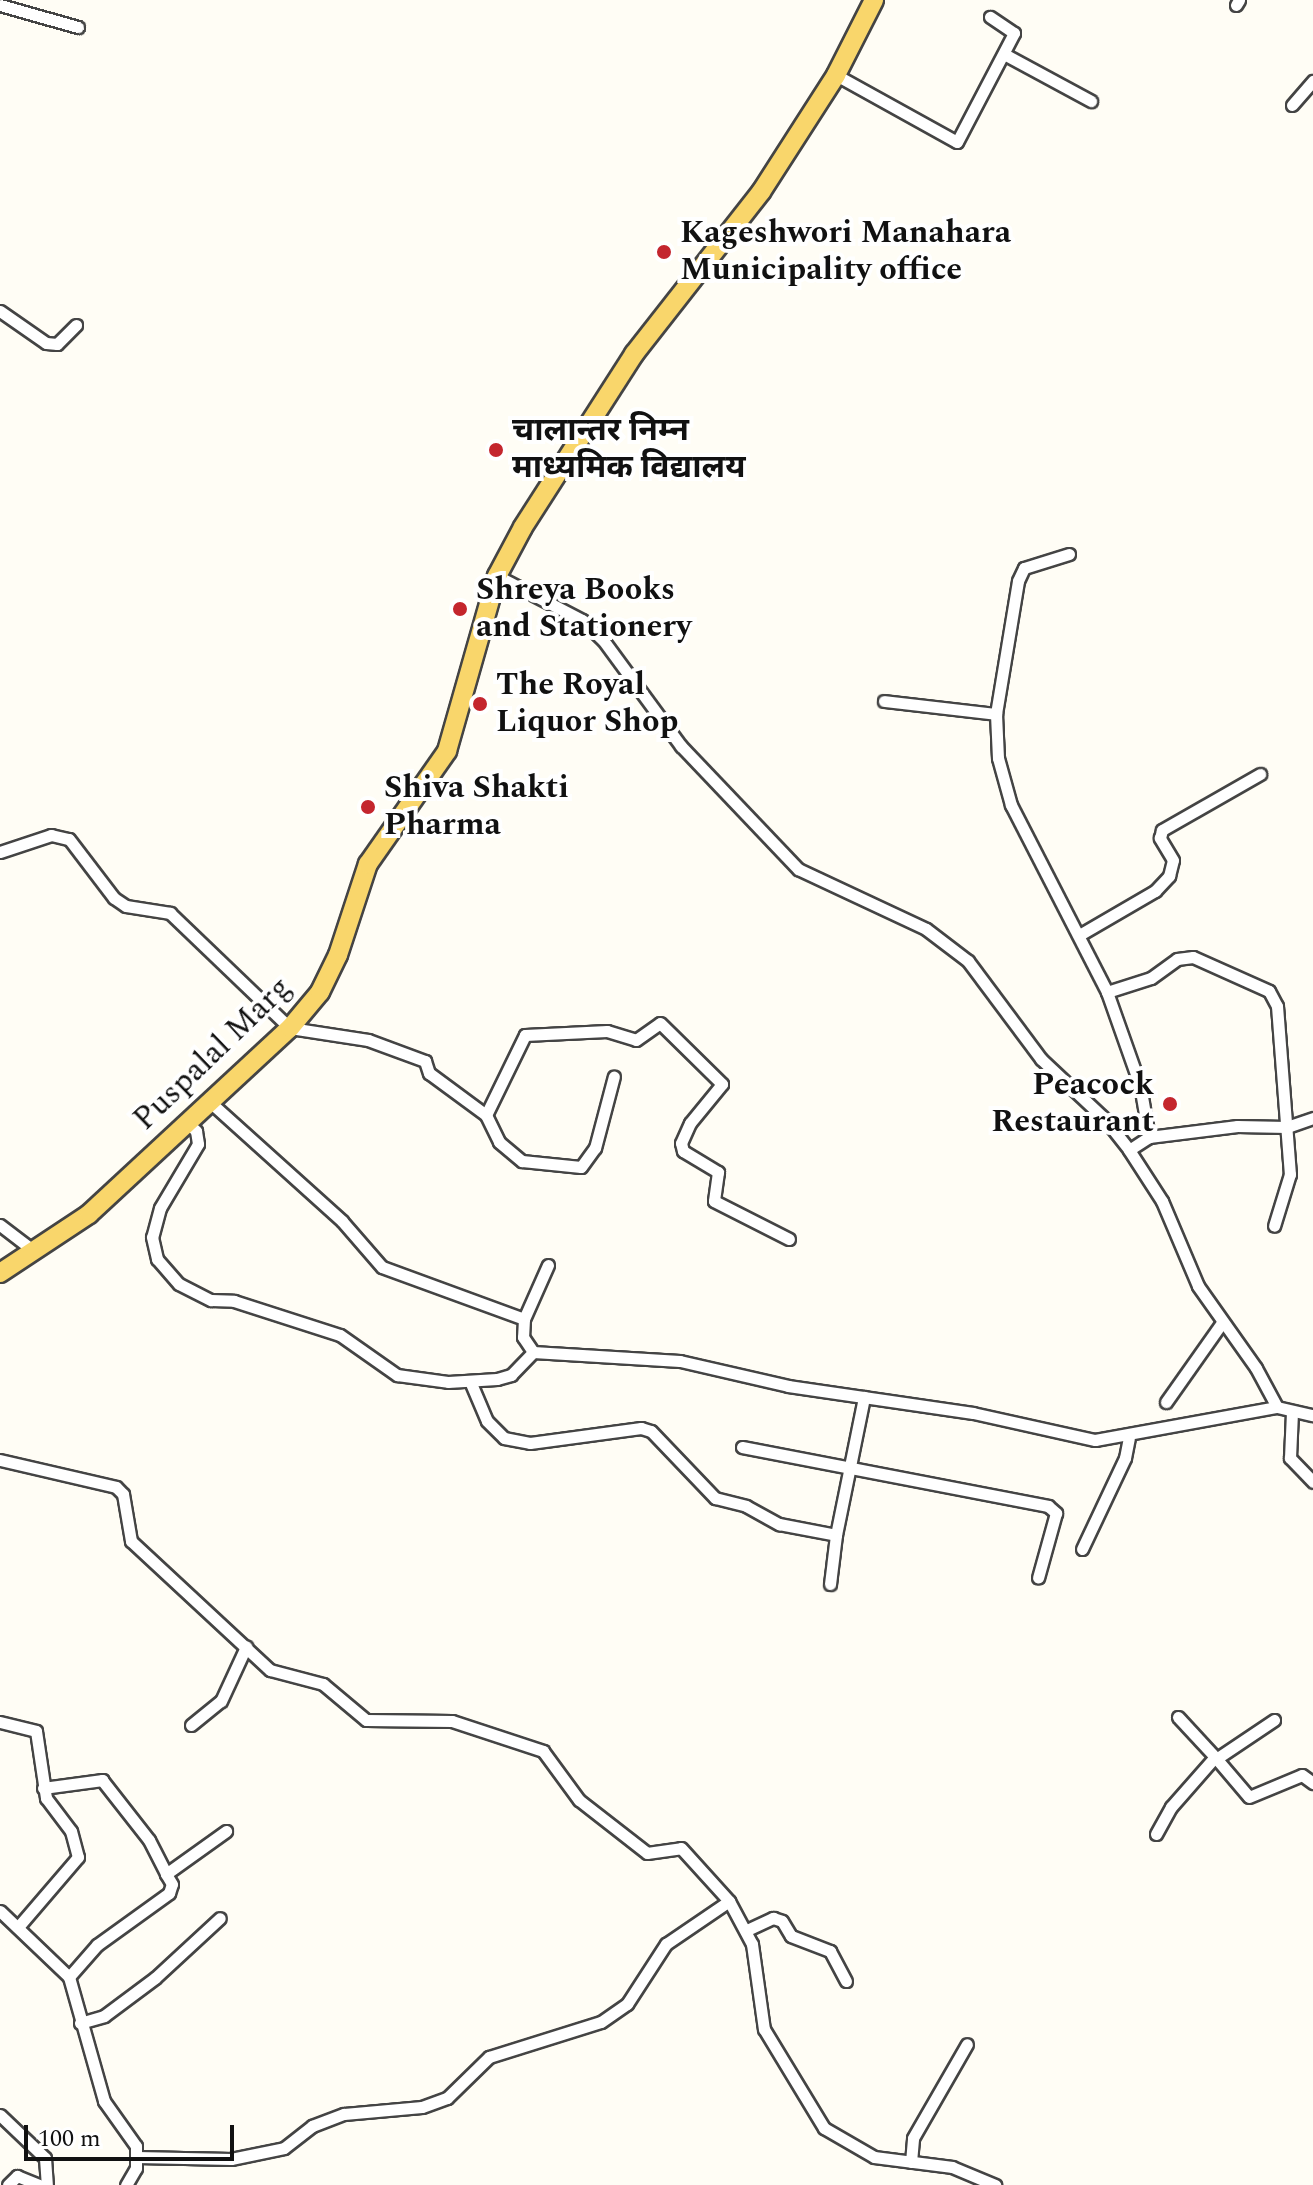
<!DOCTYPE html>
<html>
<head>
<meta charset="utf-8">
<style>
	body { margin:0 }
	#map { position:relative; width:1313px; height:2185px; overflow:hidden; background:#fffdf5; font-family:Spectral,"Noto Sans Devanagari",serif }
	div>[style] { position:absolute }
	.roads { filter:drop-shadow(2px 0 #444) drop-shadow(-2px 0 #444) drop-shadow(0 2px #444) drop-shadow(0 -2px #444) }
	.minor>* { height:11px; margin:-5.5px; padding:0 5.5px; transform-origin:5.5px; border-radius:5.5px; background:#fff }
	.primary>* { height:18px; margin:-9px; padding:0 9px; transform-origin:9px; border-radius:9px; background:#f9d66b }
	.dots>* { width:22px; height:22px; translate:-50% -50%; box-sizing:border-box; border:4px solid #fff; border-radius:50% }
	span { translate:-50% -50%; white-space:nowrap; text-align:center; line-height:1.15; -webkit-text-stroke:8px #fff; paint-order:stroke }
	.poi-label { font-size:32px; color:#111; font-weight:700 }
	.left { translate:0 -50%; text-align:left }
	.right { translate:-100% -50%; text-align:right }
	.street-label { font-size:32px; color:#111 }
	.scale { position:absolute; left:24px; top:2125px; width:210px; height:36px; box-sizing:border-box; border:4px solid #111; border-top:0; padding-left:10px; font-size:24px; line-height:28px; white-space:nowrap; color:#111; -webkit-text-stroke:6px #fff; paint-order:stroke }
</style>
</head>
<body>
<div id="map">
	<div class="roads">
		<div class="minor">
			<i style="left:0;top:5px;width:81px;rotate:15.8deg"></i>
			<i style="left:1236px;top:5px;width:6px;rotate:-59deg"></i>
			<i style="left:1004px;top:54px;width:99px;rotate:28.4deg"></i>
			<i style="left:836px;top:75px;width:138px;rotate:29deg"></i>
			<i style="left:957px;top:142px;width:123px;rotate:-62.4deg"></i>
			<i style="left:1014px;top:33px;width:29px;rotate:-146deg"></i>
			<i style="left:1292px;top:105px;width:32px;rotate:-49deg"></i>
			<i style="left:0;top:311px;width:56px;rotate:34.8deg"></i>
			<i style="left:46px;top:343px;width:11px;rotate:5deg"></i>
			<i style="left:57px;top:344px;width:27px;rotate:-45deg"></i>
			<i style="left:1069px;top:554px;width:47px;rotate:162.7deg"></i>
			<i style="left:1024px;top:568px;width:14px;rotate:115deg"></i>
			<i style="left:1018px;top:581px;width:135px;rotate:99.4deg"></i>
			<i style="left:996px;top:714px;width:44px;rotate:87.4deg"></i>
			<i style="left:998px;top:758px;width:49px;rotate:74.5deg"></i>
			<i style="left:1011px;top:805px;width:210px;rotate:62.8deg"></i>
			<i style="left:1107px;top:992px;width:99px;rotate:70.5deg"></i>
			<i style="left:1140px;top:1085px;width:53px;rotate:80.2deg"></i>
			<i style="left:497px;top:576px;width:96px;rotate:27.4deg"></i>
			<i style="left:582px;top:620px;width:29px;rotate:44deg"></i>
			<i style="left:603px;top:640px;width:132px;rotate:53.7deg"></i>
			<i style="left:681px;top:746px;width:170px;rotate:46.4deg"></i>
			<i style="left:798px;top:869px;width:141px;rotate:25.1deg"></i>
			<i style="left:926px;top:929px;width:53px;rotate:37.3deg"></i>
			<i style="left:968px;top:961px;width:122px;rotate:53.3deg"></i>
			<i style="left:1041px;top:1059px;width:88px;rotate:43.2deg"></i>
			<i style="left:1105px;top:1119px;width:39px;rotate:52deg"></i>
			<i style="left:1129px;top:1150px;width:61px;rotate:57.1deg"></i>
			<i style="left:1162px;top:1201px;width:92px;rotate:67deg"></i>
			<i style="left:1198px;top:1286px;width:100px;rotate:54.7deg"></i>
			<i style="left:1256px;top:1368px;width:44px;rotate:61.7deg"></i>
			<i style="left:1277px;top:1407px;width:37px;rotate:13deg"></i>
			<i style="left:884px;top:701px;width:113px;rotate:6.6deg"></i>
			<i style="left:0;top:852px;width:54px;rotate:-18.4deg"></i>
			<i style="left:51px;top:835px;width:18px;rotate:13deg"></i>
			<i style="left:69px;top:839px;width:74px;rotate:52.7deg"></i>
			<i style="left:114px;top:898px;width:14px;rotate:34deg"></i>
			<i style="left:126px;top:906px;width:45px;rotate:9deg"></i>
			<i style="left:170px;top:913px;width:166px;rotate:43.8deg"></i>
			<i style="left:290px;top:1028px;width:79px;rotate:8.7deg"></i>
			<i style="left:368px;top:1040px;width:61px;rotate:20.2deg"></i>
			<i style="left:425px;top:1061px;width:13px;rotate:72deg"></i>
			<i style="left:429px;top:1073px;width:71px;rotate:36.4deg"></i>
			<i style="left:486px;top:1115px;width:30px;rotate:64deg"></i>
			<i style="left:499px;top:1142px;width:30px;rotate:40deg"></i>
			<i style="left:522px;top:1161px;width:59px;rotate:5.8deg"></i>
			<i style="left:581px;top:1167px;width:24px;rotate:-54deg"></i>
			<i style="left:595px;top:1148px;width:74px;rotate:-75.2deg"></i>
			<i style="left:1081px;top:934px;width:86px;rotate:-30.2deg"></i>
			<i style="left:1155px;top:891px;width:21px;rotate:-47deg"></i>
			<i style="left:1169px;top:876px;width:16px;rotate:-76deg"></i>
			<i style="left:1173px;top:860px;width:26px;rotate:-121deg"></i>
			<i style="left:1160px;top:838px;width:8px;rotate:-76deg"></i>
			<i style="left:1162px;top:830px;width:113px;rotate:-29.7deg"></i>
			<i style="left:1107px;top:992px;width:46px;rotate:-17.7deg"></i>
			<i style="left:1151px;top:978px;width:32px;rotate:-36deg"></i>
			<i style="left:1177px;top:959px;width:16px;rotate:-7deg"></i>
			<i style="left:1193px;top:957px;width:83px;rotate:24.1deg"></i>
			<i style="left:1269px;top:991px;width:17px;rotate:62deg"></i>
			<i style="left:1277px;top:1006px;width:169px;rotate:85.6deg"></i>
			<i style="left:1290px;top:1174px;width:54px;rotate:107.1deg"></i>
			<i style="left:210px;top:1102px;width:178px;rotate:42deg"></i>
			<i style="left:342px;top:1221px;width:61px;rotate:49deg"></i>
			<i style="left:382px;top:1267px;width:151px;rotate:20.1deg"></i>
			<i style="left:524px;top:1319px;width:18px;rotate:93deg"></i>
			<i style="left:523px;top:1337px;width:18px;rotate:56deg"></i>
			<i style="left:533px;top:1352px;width:147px;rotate:3.5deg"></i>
			<i style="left:680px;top:1361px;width:111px;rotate:13deg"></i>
			<i style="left:788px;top:1386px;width:187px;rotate:8.3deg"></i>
			<i style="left:973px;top:1413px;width:125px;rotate:12.5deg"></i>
			<i style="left:1095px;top:1440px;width:185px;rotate:-10.3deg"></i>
			<i style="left:486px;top:1115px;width:89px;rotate:-64deg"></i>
			<i style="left:525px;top:1035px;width:82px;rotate:-2.8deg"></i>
			<i style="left:607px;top:1031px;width:30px;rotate:17deg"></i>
			<i style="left:636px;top:1040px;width:29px;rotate:-35deg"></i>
			<i style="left:660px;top:1023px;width:87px;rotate:44.5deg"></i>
			<i style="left:722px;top:1084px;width:50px;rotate:129.4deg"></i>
			<i style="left:690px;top:1123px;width:22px;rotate:114deg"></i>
			<i style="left:681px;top:1143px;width:8px;rotate:76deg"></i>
			<i style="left:683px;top:1151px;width:41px;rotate:31deg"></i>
			<i style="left:718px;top:1172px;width:29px;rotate:98deg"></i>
			<i style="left:714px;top:1201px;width:84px;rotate:26.9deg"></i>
			<i style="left:187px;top:1122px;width:13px;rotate:45deg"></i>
			<i style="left:196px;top:1131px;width:13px;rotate:81deg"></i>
			<i style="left:198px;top:1144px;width:74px;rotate:120.7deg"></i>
			<i style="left:160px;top:1208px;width:30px;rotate:105deg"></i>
			<i style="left:152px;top:1237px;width:23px;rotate:77deg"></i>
			<i style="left:157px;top:1259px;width:33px;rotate:49deg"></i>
			<i style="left:179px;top:1284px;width:36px;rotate:27deg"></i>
			<i style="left:211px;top:1300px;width:23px;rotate:2deg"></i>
			<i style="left:234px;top:1301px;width:111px;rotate:17.8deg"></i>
			<i style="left:340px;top:1335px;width:70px;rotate:35.1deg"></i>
			<i style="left:397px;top:1375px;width:51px;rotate:7.8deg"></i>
			<i style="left:448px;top:1382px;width:49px;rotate:-3.5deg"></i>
			<i style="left:497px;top:1379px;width:15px;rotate:-16deg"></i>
			<i style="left:511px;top:1375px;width:32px;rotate:-46deg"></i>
			<i style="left:1129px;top:1150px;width:24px;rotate:-33deg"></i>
			<i style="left:1149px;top:1137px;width:89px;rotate:-7.1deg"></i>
			<i style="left:1237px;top:1126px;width:50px;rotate:1.1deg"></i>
			<i style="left:1287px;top:1127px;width:28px;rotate:-19deg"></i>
			<i style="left:0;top:1225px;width:43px;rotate:37.4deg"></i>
			<i style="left:524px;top:1319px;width:59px;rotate:-66deg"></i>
			<i style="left:470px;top:1381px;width:43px;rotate:67deg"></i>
			<i style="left:487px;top:1421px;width:24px;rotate:45deg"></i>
			<i style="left:504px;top:1438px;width:26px;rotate:11deg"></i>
			<i style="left:530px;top:1443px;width:112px;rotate:-7.7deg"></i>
			<i style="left:641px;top:1428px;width:10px;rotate:17deg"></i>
			<i style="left:651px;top:1431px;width:93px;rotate:46.3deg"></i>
			<i style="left:715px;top:1498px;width:32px;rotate:14deg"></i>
			<i style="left:746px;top:1506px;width:38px;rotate:29deg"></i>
			<i style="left:779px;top:1524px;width:58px;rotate:10.9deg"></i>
			<i style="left:836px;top:1535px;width:141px;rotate:-78.5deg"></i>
			<i style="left:1166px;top:1402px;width:95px;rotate:-54.8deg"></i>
			<i style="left:1292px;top:1412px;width:46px;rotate:92.5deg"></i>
			<i style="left:1290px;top:1458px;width:33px;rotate:46deg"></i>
			<i style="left:742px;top:1447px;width:312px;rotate:10.9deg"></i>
			<i style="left:1048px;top:1506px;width:11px;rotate:41deg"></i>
			<i style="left:1056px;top:1513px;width:67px;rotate:105.5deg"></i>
			<i style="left:0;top:1460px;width:119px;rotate:13.1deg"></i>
			<i style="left:116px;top:1487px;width:10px;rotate:45deg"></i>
			<i style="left:123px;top:1494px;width:48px;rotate:80.3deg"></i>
			<i style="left:131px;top:1541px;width:190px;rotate:42.9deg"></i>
			<i style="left:270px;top:1670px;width:55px;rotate:14.8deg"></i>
			<i style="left:323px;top:1684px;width:56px;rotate:39.9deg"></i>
			<i style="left:366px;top:1720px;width:86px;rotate:0.7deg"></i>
			<i style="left:452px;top:1721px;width:96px;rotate:18.2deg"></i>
			<i style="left:543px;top:1751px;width:61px;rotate:53.7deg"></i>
			<i style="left:579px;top:1800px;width:86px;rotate:37.9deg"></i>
			<i style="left:647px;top:1853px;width:34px;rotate:-8deg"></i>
			<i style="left:681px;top:1848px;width:72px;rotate:47.8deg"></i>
			<i style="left:1082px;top:1549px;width:101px;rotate:-64.7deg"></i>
			<i style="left:1125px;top:1458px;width:20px;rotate:-79deg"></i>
			<i style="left:830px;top:1584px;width:49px;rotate:-83deg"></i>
			<i style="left:1178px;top:1717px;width:54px;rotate:47.2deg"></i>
			<i style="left:0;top:1722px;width:37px;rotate:14deg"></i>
			<i style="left:36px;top:1731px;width:68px;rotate:81.5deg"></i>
			<i style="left:46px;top:1798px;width:41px;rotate:52.9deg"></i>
			<i style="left:71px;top:1831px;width:27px;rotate:75deg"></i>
			<i style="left:78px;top:1857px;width:92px;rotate:130.6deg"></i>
			<i style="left:191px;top:1725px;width:38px;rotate:-39deg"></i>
			<i style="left:221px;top:1701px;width:60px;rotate:-65.2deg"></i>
			<i style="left:1216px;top:1759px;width:70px;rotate:-33.9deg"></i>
			<i style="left:43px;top:1788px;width:60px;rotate:-7.7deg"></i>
			<i style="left:102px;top:1780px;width:76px;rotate:51.9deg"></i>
			<i style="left:149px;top:1840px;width:38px;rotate:63deg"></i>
			<i style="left:1156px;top:1834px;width:31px;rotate:-61deg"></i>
			<i style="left:1171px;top:1807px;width:67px;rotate:-48.7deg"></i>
			<i style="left:1215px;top:1757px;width:52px;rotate:49.6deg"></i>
			<i style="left:1249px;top:1797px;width:57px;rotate:-22.5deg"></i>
			<i style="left:1302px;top:1775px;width:14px;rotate:36deg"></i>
			<i style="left:0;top:1911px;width:95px;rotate:43.7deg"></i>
			<i style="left:69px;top:1977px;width:129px;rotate:74.2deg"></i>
			<i style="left:104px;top:2101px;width:55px;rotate:54.6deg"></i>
			<i style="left:136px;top:2146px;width:22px;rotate:90deg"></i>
			<i style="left:136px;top:2168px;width:20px;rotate:120deg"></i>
			<i style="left:747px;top:1930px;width:29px;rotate:-25deg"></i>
			<i style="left:773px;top:1918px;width:9px;rotate:18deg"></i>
			<i style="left:782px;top:1921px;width:17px;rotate:59deg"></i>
			<i style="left:791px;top:1936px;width:42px;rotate:21deg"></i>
			<i style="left:830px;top:1951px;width:34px;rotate:62deg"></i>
			<i style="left:69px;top:1977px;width:43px;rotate:-48.8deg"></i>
			<i style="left:97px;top:1945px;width:89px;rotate:-35.8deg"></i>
			<i style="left:169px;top:1893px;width:9px;rotate:-72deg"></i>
			<i style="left:172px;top:1884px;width:12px;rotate:-121deg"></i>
			<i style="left:166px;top:1874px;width:74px;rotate:-35.6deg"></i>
			<i style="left:80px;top:2023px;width:25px;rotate:-16deg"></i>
			<i style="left:104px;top:2016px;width:64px;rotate:-36.7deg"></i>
			<i style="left:155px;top:1978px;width:88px;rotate:-42.7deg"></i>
			<i style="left:0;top:2115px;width:62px;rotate:43.7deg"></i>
			<i style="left:45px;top:2158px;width:27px;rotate:86deg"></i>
			<i style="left:137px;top:2157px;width:94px;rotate:1.2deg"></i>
			<i style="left:231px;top:2159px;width:54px;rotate:-11.7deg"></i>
			<i style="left:284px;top:2148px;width:36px;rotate:-38deg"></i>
			<i style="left:312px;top:2126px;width:34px;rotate:-21deg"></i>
			<i style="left:344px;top:2114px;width:78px;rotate:-5.1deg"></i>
			<i style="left:422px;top:2107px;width:27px;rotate:-20deg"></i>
			<i style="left:447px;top:2098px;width:59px;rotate:-44.3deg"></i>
			<i style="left:489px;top:2057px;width:117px;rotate:-17.4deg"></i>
			<i style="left:601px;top:2022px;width:32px;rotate:-35deg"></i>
			<i style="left:627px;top:2004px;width:72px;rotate:-57deg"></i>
			<i style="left:666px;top:1944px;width:76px;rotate:-34.3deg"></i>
			<i style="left:729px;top:1901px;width:49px;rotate:61.9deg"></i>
			<i style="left:752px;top:1944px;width:86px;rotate:82deg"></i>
			<i style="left:764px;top:2029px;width:116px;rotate:58.8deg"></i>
			<i style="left:824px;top:2128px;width:58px;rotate:30.1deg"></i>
			<i style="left:874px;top:2157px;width:79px;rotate:7.3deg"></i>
			<i style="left:952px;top:2167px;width:47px;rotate:22.7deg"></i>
			<i style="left:911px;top:2162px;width:24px;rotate:-85deg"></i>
			<i style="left:913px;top:2138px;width:108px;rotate:-60.1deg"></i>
			<i style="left:8px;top:2185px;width:13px;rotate:-45deg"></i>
			<i style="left:17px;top:2176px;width:24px;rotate:22deg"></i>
		</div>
		<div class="primary">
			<i style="left:0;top:1273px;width:107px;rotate:-33.5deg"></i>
			<i style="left:89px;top:1214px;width:274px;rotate:-42.8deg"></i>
			<i style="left:290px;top:1028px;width:47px;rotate:-50.2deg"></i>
			<i style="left:320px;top:992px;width:41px;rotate:-64.1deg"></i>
			<i style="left:338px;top:955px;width:96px;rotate:-71.8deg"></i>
			<i style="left:368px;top:864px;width:138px;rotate:-55deg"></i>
			<i style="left:447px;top:751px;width:182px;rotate:-74.1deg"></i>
			<i style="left:497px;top:576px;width:55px;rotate:-62deg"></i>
			<i style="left:523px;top:527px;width:206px;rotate:-57.3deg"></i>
			<i style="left:634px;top:354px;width:206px;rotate:-51.9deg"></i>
			<i style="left:761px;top:192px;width:139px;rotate:-57.3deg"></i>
			<i style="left:836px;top:75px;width:84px;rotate:-63.1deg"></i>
		</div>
	</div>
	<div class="dots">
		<i style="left:664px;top:252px;background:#c4262e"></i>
		<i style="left:496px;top:450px;background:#c4262e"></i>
		<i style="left:460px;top:609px;background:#c4262e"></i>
		<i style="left:480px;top:704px;background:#c4262e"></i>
		<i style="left:368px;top:807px;background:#c4262e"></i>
		<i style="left:1170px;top:1104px;background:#c4262e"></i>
	</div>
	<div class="poi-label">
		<span class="left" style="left:680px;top:252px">Kageshwori Manahara<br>Municipality office</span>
		<span class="left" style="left:512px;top:450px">चालान्तर निम्न<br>माध्यमिक विद्यालय</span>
		<span class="left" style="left:476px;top:609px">Shreya Books<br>and Stationery</span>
		<span class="left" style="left:496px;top:704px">The Royal<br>Liquor Shop</span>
		<span class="left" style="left:384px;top:807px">Shiva Shakti<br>Pharma</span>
		<span class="right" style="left:1154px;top:1104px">Peacock<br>Restaurant</span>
	</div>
	<div class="street-label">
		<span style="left:213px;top:1054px;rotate:-44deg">Puspalal Marg</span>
	</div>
	<div class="scale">100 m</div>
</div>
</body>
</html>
